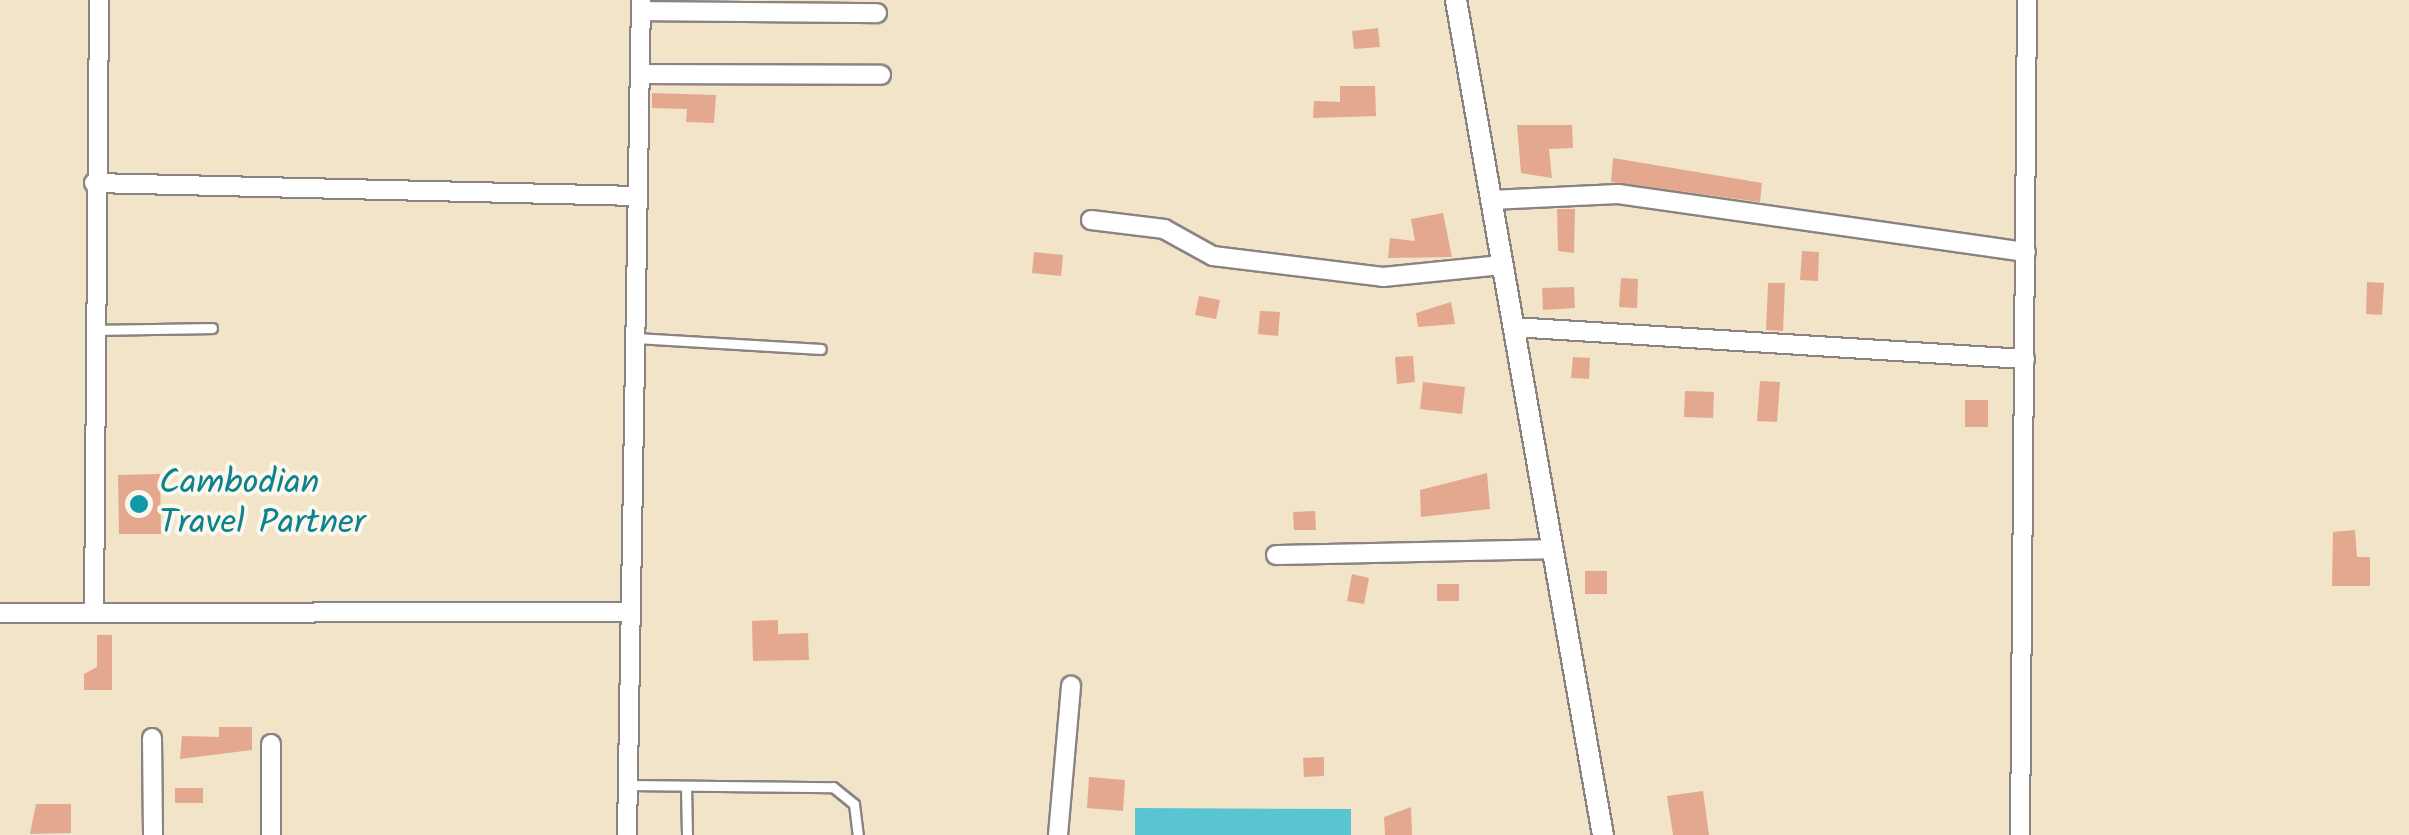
<!DOCTYPE html>
<html>
<head>
<meta charset="utf-8">
<style>
	body { margin:0 }
	#map { position:relative; width:2409px; height:835px; overflow:hidden; background:#f1e4c9; font-family:Kalam,sans-serif }
	div>[style] { position:absolute }
	.water>* { inset:0; background:#59c5d0 }
	.building>* { inset:0; background:#e4a88e }
	.roads { filter:drop-shadow(2px 0 #8a8382) drop-shadow(-2px 0 #8a8382) drop-shadow(0 2px #8a8382) drop-shadow(0 -2px #8a8382) }
	.service>* { height:9px; margin:-4.5px; padding:0 4.5px; transform-origin:4.5px; border-radius:4.5px; background:#fff }
	.minor>* { height:18px; margin:-9px; padding:0 9px; transform-origin:9px; border-radius:9px; background:#fff }
	.tertiary>* { height:20px; margin:-10px; padding:0 10px; transform-origin:10px; border-radius:10px; background:#fff }
	.dots>* { width:28px; height:28px; translate:-50% -50%; box-sizing:border-box; border:5px solid #fbf7ec; border-radius:50% }
	span { translate:-50% -50%; white-space:nowrap; text-align:center; line-height:1.15; -webkit-text-stroke:8px #fbf7ec; paint-order:stroke }
	.culture-label { font-size:35px; color:#0d838f }
	.left { translate:0 -50%; text-align:left }
</style>
</head>
<body>
<div id="map">
	<div class="water">
		<i style="clip-path:polygon(1135px 808px,1351px 809px,1351px 835px,1135px 835px)"></i>
	</div>
	<div class="building">
		<i style="clip-path:polygon(1378px 28px,1380px 47px,1354px 49px,1352px 31px)"></i>
		<i style="clip-path:polygon(1340px 86px,1375px 86px,1376px 116px,1313px 118px,1314px 101px,1340px 102px)"></i>
		<i style="clip-path:polygon(652px 93px,716px 95px,714px 123px,686px 122px,687px 109px,652px 108px)"></i>
		<i style="clip-path:polygon(1517px 125px,1572px 125px,1573px 148px,1549px 149px,1552px 178px,1521px 173px)"></i>
		<i style="clip-path:polygon(1613px 158px,1762px 183px,1760px 202px,1611px 182px)"></i>
		<i style="clip-path:polygon(1557px 209px,1575px 209px,1574px 253px,1558px 251px)"></i>
		<i style="clip-path:polygon(1443px 213px,1452px 257px,1388px 258px,1390px 238px,1415px 241px,1411px 219px)"></i>
		<i style="clip-path:polygon(1802px 251px,1819px 252px,1818px 281px,1800px 280px)"></i>
		<i style="clip-path:polygon(1034px 252px,1063px 255px,1061px 276px,1032px 273px)"></i>
		<i style="clip-path:polygon(1621px 278px,1638px 279px,1637px 308px,1619px 307px)"></i>
		<i style="clip-path:polygon(2367px 282px,2384px 283px,2382px 315px,2366px 314px)"></i>
		<i style="clip-path:polygon(1768px 283px,1785px 283px,1783px 331px,1766px 330px)"></i>
		<i style="clip-path:polygon(1574px 287px,1575px 308px,1543px 310px,1542px 288px)"></i>
		<i style="clip-path:polygon(1199px 296px,1220px 300px,1216px 319px,1195px 315px)"></i>
		<i style="clip-path:polygon(1451px 302px,1455px 324px,1418px 327px,1416px 313px)"></i>
		<i style="clip-path:polygon(1260px 311px,1280px 312px,1278px 336px,1258px 334px)"></i>
		<i style="clip-path:polygon(1413px 356px,1415px 382px,1397px 384px,1395px 357px)"></i>
		<i style="clip-path:polygon(1573px 357px,1590px 358px,1589px 379px,1571px 378px)"></i>
		<i style="clip-path:polygon(1760px 381px,1780px 382px,1777px 422px,1757px 421px)"></i>
		<i style="clip-path:polygon(1423px 382px,1465px 387px,1462px 414px,1420px 409px)"></i>
		<i style="clip-path:polygon(1685px 391px,1714px 392px,1713px 418px,1684px 417px)"></i>
		<i style="clip-path:polygon(1965px 400px,1988px 400px,1988px 427px,1965px 427px)"></i>
		<i style="clip-path:polygon(1487px 473px,1490px 509px,1421px 517px,1420px 490px)"></i>
		<i style="clip-path:polygon(160px 474px,161px 534px,119px 534px,118px 475px)"></i>
		<i style="clip-path:polygon(1315px 511px,1316px 530px,1294px 530px,1293px 512px)"></i>
		<i style="clip-path:polygon(2355px 530px,2357px 557px,2370px 557px,2370px 586px,2332px 586px,2333px 532px)"></i>
		<i style="clip-path:polygon(1585px 571px,1607px 571px,1607px 594px,1585px 594px)"></i>
		<i style="clip-path:polygon(1352px 574px,1369px 578px,1364px 604px,1347px 601px)"></i>
		<i style="clip-path:polygon(1437px 584px,1459px 584px,1459px 601px,1437px 601px)"></i>
		<i style="clip-path:polygon(778px 620px,778px 634px,808px 633px,809px 660px,753px 661px,752px 621px)"></i>
		<i style="clip-path:polygon(97px 635px,112px 635px,112px 690px,84px 690px,84px 674px,97px 667px)"></i>
		<i style="clip-path:polygon(219px 727px,252px 727px,252px 750px,180px 759px,182px 736px,219px 737px)"></i>
		<i style="clip-path:polygon(1324px 757px,1324px 776px,1304px 777px,1303px 758px)"></i>
		<i style="clip-path:polygon(1089px 777px,1125px 780px,1123px 811px,1087px 808px)"></i>
		<i style="clip-path:polygon(175px 788px,203px 788px,203px 803px,175px 803px)"></i>
		<i style="clip-path:polygon(1703px 791px,1709px 835px,1673px 835px,1667px 796px)"></i>
		<i style="clip-path:polygon(36px 804px,71px 804px,71px 833px,30px 834px)"></i>
		<i style="clip-path:polygon(1411px 807px,1412px 835px,1385px 835px,1384px 817px)"></i>
	</div>
	<div class="roads">
		<div class="service">
			<i style="left:95px;top:330px;width:117px;rotate:-1deg"></i>
			<i style="left:636px;top:338px;width:185px;rotate:3.4deg"></i>
			<i style="left:628px;top:785px;width:205px;rotate:0.6deg"></i>
			<i style="left:833px;top:787px;width:27px;rotate:39deg"></i>
			<i style="left:854px;top:804px;width:31px;rotate:83deg"></i>
			<i style="left:686px;top:786px;width:49px;rotate:88.8deg"></i>
		</div>
		<div class="minor">
			<i style="left:641px;top:11px;width:236px;rotate:0.5deg"></i>
			<i style="left:640px;top:74px;width:241px;rotate:0.2deg"></i>
			<i style="left:94px;top:183px;width:544px;rotate:1.37deg"></i>
			<i style="left:1491px;top:200px;width:127px;rotate:-2.7deg"></i>
			<i style="left:1618px;top:194px;width:412px;rotate:8.1deg"></i>
			<i style="left:1091px;top:220px;width:74px;rotate:7deg"></i>
			<i style="left:1164px;top:229px;width:56px;rotate:28.9deg"></i>
			<i style="left:1213px;top:256px;width:171px;rotate:7deg"></i>
			<i style="left:1383px;top:277px;width:119px;rotate:-5.8deg"></i>
			<i style="left:1513px;top:327px;width:513px;rotate:3.58deg"></i>
			<i style="left:1276px;top:555px;width:276px;rotate:-1.2deg"></i>
			<i style="left:94px;top:611px;width:611px;rotate:-89.53deg"></i>
			<i style="left:0;top:613px;width:631px;rotate:-0.09deg"></i>
			<i style="left:152px;top:738px;width:97px;rotate:89.4deg"></i>
			<i style="left:271px;top:744px;width:91px;rotate:90deg"></i>
			<i style="left:627px;top:835px;width:835px;rotate:-89.04deg"></i>
			<i style="left:1058px;top:835px;width:150px;rotate:-85deg"></i>
			<i style="left:2020px;top:835px;width:835px;rotate:-89.52deg"></i>
		</div>
		<div class="tertiary">
			<i style="left:1456px;top:0;width:848px;rotate:80.02deg"></i>
		</div>
	</div>
	<div class="dots">
		<i style="left:139px;top:504px;background:#0f9aa8"></i>
	</div>
	<div class="culture-label">
		<span class="left" style="left:159px;top:504px">Cambodian<br>Travel Partner</span>
	</div>
</div>
</body>
</html>
